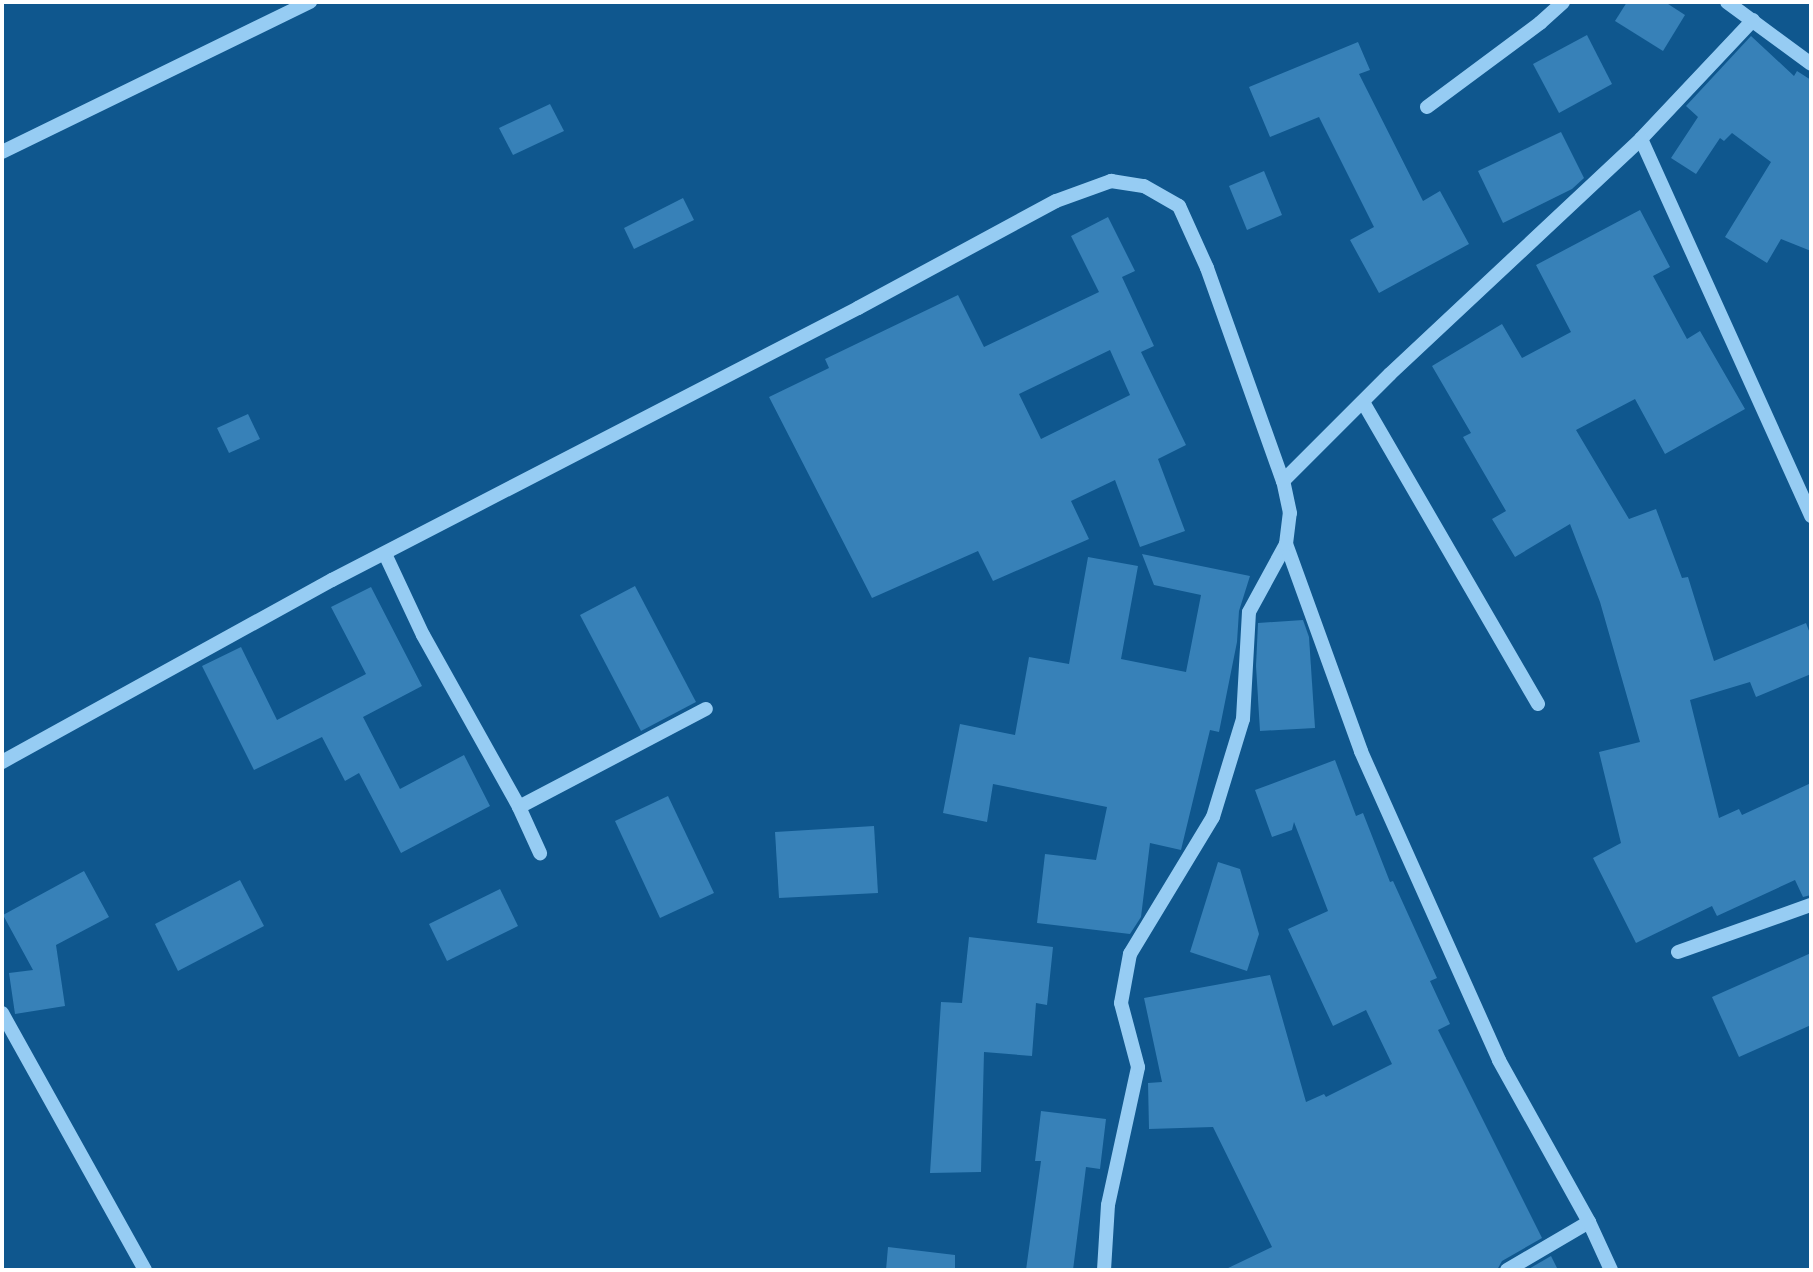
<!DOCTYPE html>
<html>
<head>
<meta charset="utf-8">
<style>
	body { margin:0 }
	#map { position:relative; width:1813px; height:1272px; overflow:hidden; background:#0f578e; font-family:"PT Sans Narrow",sans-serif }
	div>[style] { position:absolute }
	.building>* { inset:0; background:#3781b8 }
	.minor>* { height:14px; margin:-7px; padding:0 7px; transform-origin:7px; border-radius:7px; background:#96ccf3 }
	span { translate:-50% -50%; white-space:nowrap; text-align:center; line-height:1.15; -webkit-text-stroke:8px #0f578e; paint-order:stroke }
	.frame { position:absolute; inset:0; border:4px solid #fff; pointer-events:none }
</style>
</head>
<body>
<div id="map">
	<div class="building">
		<i style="clip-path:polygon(1627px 2px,1665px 2px,1685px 15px,1663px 51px,1615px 21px)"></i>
		<i style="clip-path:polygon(1587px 35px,1612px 84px,1559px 113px,1533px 64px)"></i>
		<i style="clip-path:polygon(1751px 36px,1794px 76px,1797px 71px,1811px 80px,1811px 251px,1781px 239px,1767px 263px,1725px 237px,1771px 162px,1732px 133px,1724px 141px,1720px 138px,1696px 174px,1671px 158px,1698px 117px,1686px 106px)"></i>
		<i style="clip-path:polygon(1358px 42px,1370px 70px,1359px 74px,1423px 201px,1440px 191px,1469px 244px,1379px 293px,1350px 240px,1374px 227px,1319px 117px,1270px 137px,1249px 87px)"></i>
		<i style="clip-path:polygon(550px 104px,564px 131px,513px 155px,499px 128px)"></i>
		<i style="clip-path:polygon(1561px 132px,1584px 178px,1572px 189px,1503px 223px,1478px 171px)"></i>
		<i style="clip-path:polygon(1264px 171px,1282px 215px,1247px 230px,1229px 186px)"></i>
		<i style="clip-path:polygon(683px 198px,694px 220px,634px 249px,624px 228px)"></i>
		<i style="clip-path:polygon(1640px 210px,1670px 267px,1653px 276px,1687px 339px,1700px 331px,1745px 409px,1665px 454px,1635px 399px,1576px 430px,1629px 519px,1656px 509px,1682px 578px,1688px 577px,1714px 661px,1806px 623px,1811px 636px,1811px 674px,1756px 697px,1750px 682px,1690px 700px,1719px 818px,1739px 809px,1742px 815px,1811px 783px,1811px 895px,1803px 897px,1795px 880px,1717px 916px,1712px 906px,1636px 943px,1593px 858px,1621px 843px,1599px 752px,1640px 742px,1600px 602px,1570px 524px,1515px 557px,1492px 519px,1506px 511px,1463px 437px,1471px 433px,1432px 366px,1502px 324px,1522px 358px,1571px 332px,1536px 265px)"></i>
		<i style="clip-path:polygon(evenodd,1108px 217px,1135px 271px,1122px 277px,1154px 346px,1141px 352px,1186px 445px,1158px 459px,1185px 531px,1140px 547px,1115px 480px,1071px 501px,1089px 539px,993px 581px,978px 551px,872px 598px,769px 397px,829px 368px,825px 359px,958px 295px,984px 347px,1099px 292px,1071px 236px,1108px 217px,1110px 350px,1130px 395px,1041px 439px,1019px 394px,1110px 350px)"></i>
		<i style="clip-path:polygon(248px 414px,260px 439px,229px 453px,217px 428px)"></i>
		<i style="clip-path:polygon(1142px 554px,1250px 576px,1239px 611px,1237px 642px,1219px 732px,1210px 730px,1181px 850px,1150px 843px,1141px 917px,1130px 934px,1037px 923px,1045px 854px,1096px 860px,1107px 807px,993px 784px,987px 822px,943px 813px,960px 724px,1015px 735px,1029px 657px,1069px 664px,1088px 557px,1138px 566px,1121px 659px,1186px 672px,1201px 595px,1154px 585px)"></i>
		<i style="clip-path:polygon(635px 586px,696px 702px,641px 731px,580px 615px)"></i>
		<i style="clip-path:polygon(371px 587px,422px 686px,363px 717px,400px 789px,464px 755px,490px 806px,401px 853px,359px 773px,345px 781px,322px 737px,254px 770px,202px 666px,241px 647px,277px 720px,366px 674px,331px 607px)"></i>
		<i style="clip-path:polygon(1303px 620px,1309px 637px,1315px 728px,1260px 731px,1256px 666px,1258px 623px)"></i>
		<i style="clip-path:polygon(1335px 760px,1356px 816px,1363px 813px,1390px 882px,1393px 881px,1437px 978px,1430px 981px,1450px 1024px,1438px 1030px,1542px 1238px,1502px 1261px,1497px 1270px,1224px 1270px,1272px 1247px,1213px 1127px,1149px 1129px,1148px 1083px,1162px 1082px,1144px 998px,1270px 975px,1306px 1102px,1324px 1094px,1326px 1097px,1392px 1064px,1366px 1010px,1333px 1026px,1288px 929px,1328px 911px,1294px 822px,1292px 830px,1272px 837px,1255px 790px)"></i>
		<i style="clip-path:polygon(668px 796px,714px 893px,660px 918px,615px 821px)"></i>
		<i style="clip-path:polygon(874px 826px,878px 893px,779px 898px,775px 832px)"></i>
		<i style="clip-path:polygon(1218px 862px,1240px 869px,1259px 934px,1247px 971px,1190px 952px)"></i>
		<i style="clip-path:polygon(84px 871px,109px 917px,56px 945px,65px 1006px,15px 1014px,9px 973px,33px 970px,3px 915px)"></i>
		<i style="clip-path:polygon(240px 880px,264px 926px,178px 971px,155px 924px)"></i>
		<i style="clip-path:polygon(500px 889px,518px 926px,447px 961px,429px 924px)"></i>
		<i style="clip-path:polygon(969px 937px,1053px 947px,1047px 1005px,1036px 1003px,1032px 1056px,984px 1052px,981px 1172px,930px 1173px,941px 1002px,962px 1003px)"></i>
		<i style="clip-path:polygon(1811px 953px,1811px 1025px,1739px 1057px,1712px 997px)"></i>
		<i style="clip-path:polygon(1041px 1111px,1106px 1119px,1100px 1169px,1086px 1167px,1073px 1270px,1026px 1270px,1041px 1161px,1035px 1161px)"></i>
		<i style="clip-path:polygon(888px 1247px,955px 1255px,955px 1270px,886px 1270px)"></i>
		<i style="clip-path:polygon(1551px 1256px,1558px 1270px,1527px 1270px)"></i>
	</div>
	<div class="minor">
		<i style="left:1727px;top:2px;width:104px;rotate:36.4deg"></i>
		<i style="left:1753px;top:20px;width:163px;rotate:133.3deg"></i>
		<i style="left:1641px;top:139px;width:414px;rotate:65.7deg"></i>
		<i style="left:1427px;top:107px;width:141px;rotate:-36.6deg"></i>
		<i style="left:1540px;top:23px;width:31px;rotate:-42deg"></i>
		<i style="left:2px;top:152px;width:343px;rotate:-26deg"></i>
		<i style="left:1363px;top:402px;width:349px;rotate:59.9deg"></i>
		<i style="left:385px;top:554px;width:89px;rotate:64.9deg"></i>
		<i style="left:423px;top:635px;width:197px;rotate:60.8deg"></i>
		<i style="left:519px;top:807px;width:51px;rotate:65.5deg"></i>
		<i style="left:2px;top:762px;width:377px;rotate:-28.9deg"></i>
		<i style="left:332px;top:580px;width:592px;rotate:-27.34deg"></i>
		<i style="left:858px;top:308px;width:225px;rotate:-28.4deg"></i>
		<i style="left:1056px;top:201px;width:59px;rotate:-20deg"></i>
		<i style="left:1111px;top:181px;width:33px;rotate:9deg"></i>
		<i style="left:1144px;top:186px;width:40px;rotate:29.7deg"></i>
		<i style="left:1179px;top:206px;width:68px;rotate:65.7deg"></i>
		<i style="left:1207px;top:268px;width:226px;rotate:70.4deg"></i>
		<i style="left:519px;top:807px;width:211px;rotate:-27.7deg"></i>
		<i style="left:1678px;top:952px;width:141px;rotate:-19.5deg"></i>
		<i style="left:2px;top:1013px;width:294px;rotate:60.9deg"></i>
		<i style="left:1104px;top:1270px;width:65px;rotate:-86.5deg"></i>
		<i style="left:1108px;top:1205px;width:141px;rotate:-77.7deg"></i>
		<i style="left:1138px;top:1067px;width:66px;rotate:-104.9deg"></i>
		<i style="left:1121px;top:1003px;width:50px;rotate:-79.6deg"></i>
		<i style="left:1130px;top:954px;width:160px;rotate:-58.8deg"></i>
		<i style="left:1213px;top:817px;width:102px;rotate:-73deg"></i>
		<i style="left:1243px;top:719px;width:107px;rotate:-86.8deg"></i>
		<i style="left:1249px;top:612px;width:77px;rotate:-61.4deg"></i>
		<i style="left:1507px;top:1270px;width:95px;rotate:-30.3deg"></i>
		<i style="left:1611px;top:1270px;width:53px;rotate:-114.6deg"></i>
		<i style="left:1589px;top:1222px;width:185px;rotate:-119.1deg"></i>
		<i style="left:1499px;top:1060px;width:338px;rotate:-114.1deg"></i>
		<i style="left:1361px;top:751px;width:220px;rotate:-109.9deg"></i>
		<i style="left:1286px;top:544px;width:31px;rotate:-83deg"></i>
		<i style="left:1290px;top:513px;width:33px;rotate:-102deg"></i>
		<i style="left:1283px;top:481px;width:151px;rotate:-45deg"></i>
		<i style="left:1390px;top:374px;width:344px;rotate:-43.1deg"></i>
	</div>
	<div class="frame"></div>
</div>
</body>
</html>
